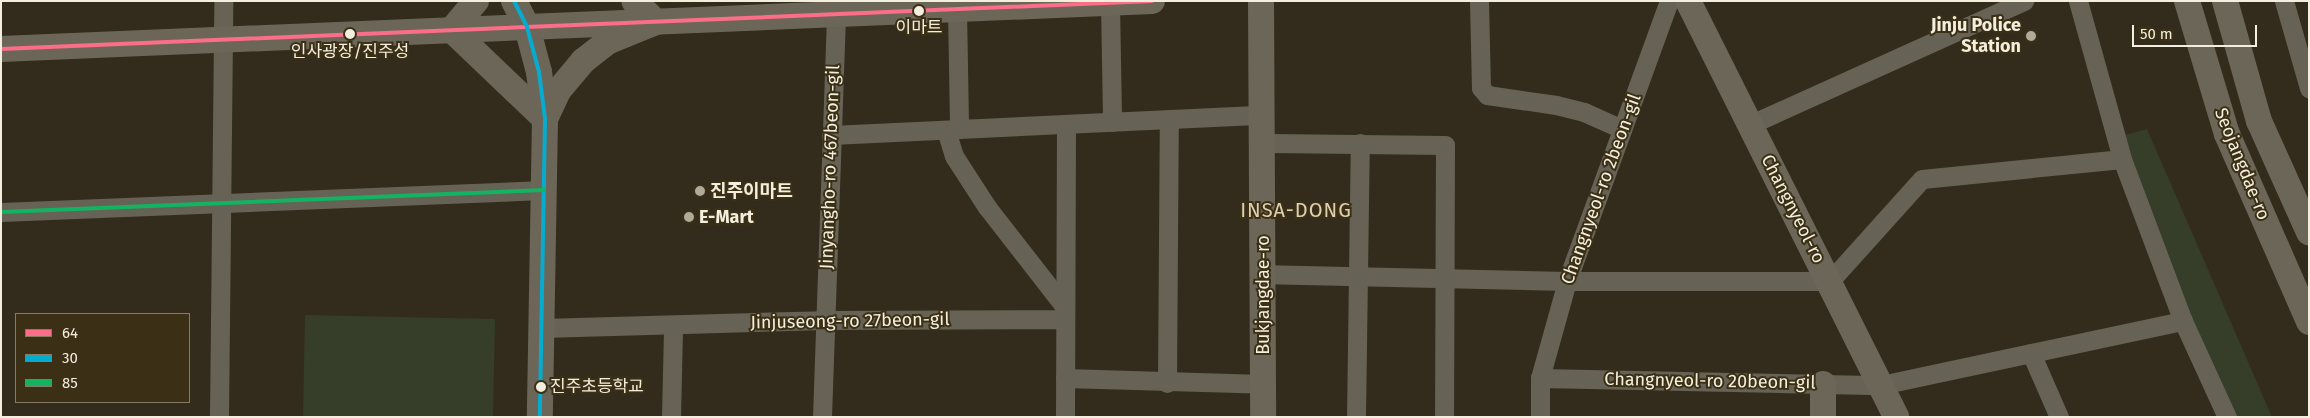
<!DOCTYPE html>
<html>
<head>
<meta charset="utf-8">
<style>
	body { margin:0 }
	#map { position:relative; width:2310px; height:418px; overflow:hidden; background:#332c1d; font-family:"Fira Sans","Noto Sans KR",sans-serif }
	div>[style] { position:absolute }
	.green>* { inset:0; background:#363d28 }
	.street>* { height:19px; margin:-9.5px; padding:0 9.5px; transform-origin:9.5px; border-radius:9.5px; background:#676256 }
	.secondary>* { height:26px; margin:-13px; padding:0 13px; transform-origin:13px; border-radius:13px; background:#6c6658 }
	.bus-1>* { height:4px; margin:-2px; padding:0 2px; transform-origin:2px; border-radius:2px; background:#fb6d88 }
	.bus-2>* { height:4px; margin:-2px; padding:0 2px; transform-origin:2px; border-radius:2px; background:#06acd0 }
	.bus-3>* { height:4px; margin:-2px; padding:0 2px; transform-origin:2px; border-radius:2px; background:#13b361 }
	.dots>* { width:14px; height:14px; translate:-50% -50%; box-sizing:border-box; border:2px solid #3b3015; border-radius:50% }
	span { translate:-50% -50%; white-space:nowrap; text-align:center; line-height:1.15; -webkit-text-stroke:4px #3b3015; paint-order:stroke }
	.bus-label { font-size:17px; color:#f4eede }
	.left { translate:0 -50%; text-align:left }
	.poi-label { font-size:18px; color:#f4eede; font-weight:700 }
	.right { translate:-100% -50%; text-align:right }
	.street-label { font-size:18px; color:#f4eede }
	.quarter-label { font-size:20px; color:#ddd1b1; letter-spacing:1px }
	.frame { position:absolute; inset:0; border:2px solid #f4eede; pointer-events:none }
	.legend { position:absolute; left:15px; top:313px; width:175px; height:90px; box-sizing:border-box; background:#3b3015; border:1px solid #857c65; margin:0; padding:6px 9px; list-style:none; font-size:15px; color:#f4eede }
	.legend li { display:flex; align-items:center; gap:10px; height:25px }
	.legend b { width:25px; border:1px solid #857c65 }
	.scale { position:absolute; left:2132px; top:25px; width:125px; height:22px; box-sizing:border-box; border:2px solid #f4eede; border-top:0; padding-left:6px; font-size:15px; line-height:18px; white-space:nowrap; color:#f4eede; -webkit-text-stroke:4px #3b3015; paint-order:stroke }
</style>
</head>
<body>
<div id="map">
	<div class="green">
		<i style="clip-path:polygon(2147px 129px,2272px 417px,2226px 417px,2111px 139px)"></i>
		<i style="clip-path:polygon(305px 315px,495px 319px,493px 417px,303px 417px)"></i>
	</div>
	<div class="street">
		<i style="left:1479px;top:1px;width:87px;rotate:88.7deg"></i>
		<i style="left:1481px;top:88px;width:9px;rotate:49deg"></i>
		<i style="left:1487px;top:95px;width:70px;rotate:8.2deg"></i>
		<i style="left:1556px;top:105px;width:29px;rotate:14deg"></i>
		<i style="left:1584px;top:112px;width:42px;rotate:24.1deg"></i>
		<i style="left:2078px;top:1px;width:164px;rotate:74.4deg"></i>
		<i style="left:2122px;top:159px;width:173px;rotate:69.4deg"></i>
		<i style="left:2183px;top:321px;width:106px;rotate:65.4deg"></i>
		<i style="left:2284px;top:1px;width:91px;rotate:74deg"></i>
		<i style="left:1110px;top:3px;width:119px;rotate:89deg"></i>
		<i style="left:957px;top:9px;width:120px;rotate:89deg"></i>
		<i style="left:1749px;top:125px;width:302px;rotate:-24.3deg"></i>
		<i style="left:946px;top:130px;width:27px;rotate:73deg"></i>
		<i style="left:954px;top:156px;width:61px;rotate:57.1deg"></i>
		<i style="left:987px;top:207px;width:125px;rotate:52.1deg"></i>
		<i style="left:831px;top:135px;width:431px;rotate:-2.7deg"></i>
		<i style="left:1262px;top:143px;width:183px;rotate:0.6deg"></i>
		<i style="left:1445px;top:145px;width:272px;rotate:90.2deg"></i>
		<i style="left:1px;top:212px;width:543px;rotate:-2.32deg"></i>
		<i style="left:1263px;top:274px;width:304px;rotate:1.3deg"></i>
		<i style="left:1567px;top:281px;width:263px"></i>
		<i style="left:1830px;top:281px;width:137px;rotate:-48deg"></i>
		<i style="left:1922px;top:179px;width:201px;rotate:-5.7deg"></i>
		<i style="left:542px;top:328px;width:282px;rotate:-1.6deg"></i>
		<i style="left:824px;top:320px;width:241px;rotate:-0.2deg"></i>
		<i style="left:2031px;top:353px;width:70px;rotate:66.4deg"></i>
		<i style="left:1065px;top:378px;width:198px;rotate:1.7deg"></i>
		<i style="left:1540px;top:378px;width:341px;rotate:1.2deg"></i>
		<i style="left:1881px;top:385px;width:309px;rotate:-12deg"></i>
		<i style="left:1167px;top:383px;width:264px;rotate:-89.6deg"></i>
		<i style="left:219px;top:417px;width:416px;rotate:-89.4deg"></i>
		<i style="left:671px;top:417px;width:91px;rotate:-88.7deg"></i>
		<i style="left:822px;top:417px;width:403px;rotate:-88deg"></i>
		<i style="left:1065px;top:417px;width:293px;rotate:-89.8deg"></i>
		<i style="left:1356px;top:417px;width:274px;rotate:-89.2deg"></i>
		<i style="left:1540px;top:417px;width:39px;rotate:-90deg"></i>
		<i style="left:1540px;top:378px;width:101px;rotate:-74.4deg"></i>
		<i style="left:1567px;top:281px;width:298px;rotate:-70deg"></i>
	</div>
	<div class="secondary">
		<i style="left:476px;top:1px;width:38px;rotate:130deg"></i>
		<i style="left:452px;top:30px;width:129px;rotate:43.7deg"></i>
		<i style="left:545px;top:119px;width:31px;rotate:-65deg"></i>
		<i style="left:558px;top:91px;width:39px;rotate:-50deg"></i>
		<i style="left:583px;top:61px;width:31px;rotate:-38deg"></i>
		<i style="left:607px;top:42px;width:53px;rotate:-22.2deg"></i>
		<i style="left:656px;top:22px;width:30px;rotate:-136deg"></i>
		<i style="left:514px;top:1px;width:29px;rotate:63deg"></i>
		<i style="left:527px;top:27px;width:47px;rotate:75.1deg"></i>
		<i style="left:539px;top:72px;width:47px;rotate:82.7deg"></i>
		<i style="left:545px;top:119px;width:298px;rotate:91deg"></i>
		<i style="left:1261px;top:1px;width:416px;rotate:89.7deg"></i>
		<i style="left:1688px;top:1px;width:465px;rotate:63.4deg"></i>
		<i style="left:2187px;top:1px;width:139px;rotate:73.3deg"></i>
		<i style="left:2227px;top:134px;width:205px;rotate:66.4deg"></i>
		<i style="left:2225px;top:1px;width:125px;rotate:74.2deg"></i>
		<i style="left:2259px;top:121px;width:122px;rotate:65.8deg"></i>
		<i style="left:1px;top:49px;width:1152px;rotate:-2.39deg"></i>
		<i style="left:1823px;top:417px;width:33px;rotate:-90deg"></i>
	</div>
	<div class="bus-1">
		<i style="left:1px;top:49px;width:1152px;rotate:-2.39deg"></i>
	</div>
	<div class="bus-2">
		<i style="left:514px;top:1px;width:29px;rotate:63deg"></i>
		<i style="left:527px;top:27px;width:47px;rotate:75.1deg"></i>
		<i style="left:539px;top:72px;width:47px;rotate:82.7deg"></i>
		<i style="left:545px;top:119px;width:298px;rotate:91deg"></i>
	</div>
	<div class="bus-3">
		<i style="left:1px;top:212px;width:543px;rotate:-2.32deg"></i>
	</div>
	<div class="dots">
		<i style="left:919px;top:11px;background:#f4eede"></i>
		<i style="left:350px;top:34px;background:#f4eede"></i>
		<i style="left:2031px;top:36px;background:#b0aa9a"></i>
		<i style="left:700px;top:191px;background:#b0aa9a"></i>
		<i style="left:689px;top:217px;background:#b0aa9a"></i>
		<i style="left:541px;top:387px;background:#f4eede"></i>
	</div>
	<div class="bus-label">
		<span style="left:919px;top:28px">이마트</span>
		<span style="left:350px;top:52px">인사광장/진주성</span>
		<span class="left" style="left:550px;top:387px">진주초등학교</span>
	</div>
	<div class="poi-label">
		<span class="right" style="left:2021px;top:36px">Jinju Police<br>Station</span>
		<span class="left" style="left:710px;top:191px">진주이마트</span>
		<span class="left" style="left:699px;top:217px">E-Mart</span>
	</div>
	<div class="street-label">
		<span style="left:2242px;top:164px;rotate:68deg">Seojangdae-ro</span>
		<span style="left:830px;top:167px;rotate:-88deg">Jinyangho-ro 467beon-gil</span>
		<span style="left:1601px;top:189px;rotate:-70deg">Changnyeol-ro 2beon-gil</span>
		<span style="left:1793px;top:209px;rotate:63deg">Changnyeol-ro</span>
		<span style="left:1263px;top:295px;rotate:-90deg">Bukjangdae-ro</span>
		<span style="left:850px;top:321px;rotate:-1deg">Jinjuseong-ro 27beon-gil</span>
		<span style="left:1710px;top:381px;rotate:1deg">Changnyeol-ro 20beon-gil</span>
	</div>
	<div class="quarter-label">
		<span style="left:1296px;top:210px">INSA-DONG</span>
	</div>
	<div class="frame"></div>
	<ul class="legend">
	<li><b style="height:6px;background:#fb6d88"></b>64</li>
	<li><b style="height:6px;background:#06acd0"></b>30</li>
	<li><b style="height:6px;background:#13b361"></b>85</li>
	</ul>
	<div class="scale">50 m</div>
</div>
</body>
</html>
